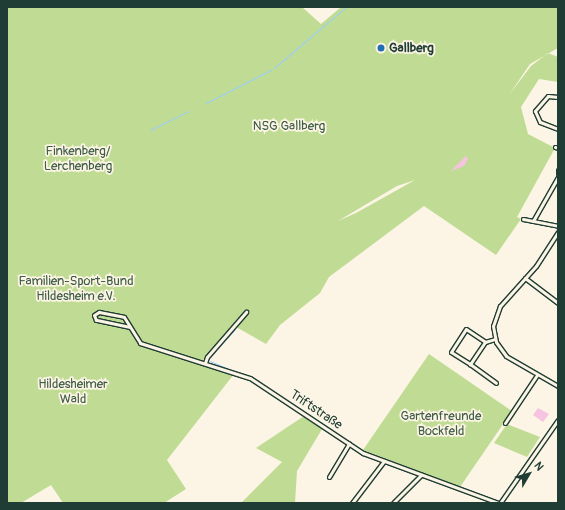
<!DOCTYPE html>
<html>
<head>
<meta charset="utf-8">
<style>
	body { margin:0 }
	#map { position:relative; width:565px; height:510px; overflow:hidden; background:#fcf5e5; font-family:Pangolin,sans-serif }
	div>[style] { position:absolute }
	.green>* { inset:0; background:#c0dc94 }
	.stream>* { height:1px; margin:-0.5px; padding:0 0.5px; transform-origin:0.5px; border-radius:0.5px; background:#9bcef8 }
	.building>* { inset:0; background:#f6c3e0 }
	.roads { filter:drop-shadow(1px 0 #1f3d34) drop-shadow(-1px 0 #1f3d34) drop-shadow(0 1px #1f3d34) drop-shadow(0 -1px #1f3d34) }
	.minor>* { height:3px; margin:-1.5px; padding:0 1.5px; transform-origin:1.5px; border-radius:1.5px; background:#fcf5e5 }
	.dots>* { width:11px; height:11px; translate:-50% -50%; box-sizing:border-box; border:2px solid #fcf5e5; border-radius:50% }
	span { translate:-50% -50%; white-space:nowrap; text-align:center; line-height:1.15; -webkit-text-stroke:3.5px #fcf5e5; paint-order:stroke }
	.poi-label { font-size:13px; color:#1f3d34; font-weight:700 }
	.left { translate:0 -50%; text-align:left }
	.park-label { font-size:13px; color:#3f5d47 }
	.street-label { font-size:13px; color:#1f3d34 }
	.frame { position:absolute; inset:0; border:8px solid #1f3d34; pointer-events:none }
	.north { position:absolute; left:509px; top:454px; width:40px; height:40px; -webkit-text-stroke:3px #fcf5e5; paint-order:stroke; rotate:52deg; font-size:11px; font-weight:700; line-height:16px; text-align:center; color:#1f3d34 }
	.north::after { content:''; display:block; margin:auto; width:14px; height:18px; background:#1f3d34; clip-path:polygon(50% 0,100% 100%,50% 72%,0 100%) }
</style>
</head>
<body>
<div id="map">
	<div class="green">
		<i style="clip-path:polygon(evenodd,7px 7px,302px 7px,321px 24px,341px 7px,558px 7px,558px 48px,530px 64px,509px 95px,531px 66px,548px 53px,558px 57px,558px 82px,539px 79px,521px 107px,528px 134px,555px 148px,517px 217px,521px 219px,496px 255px,424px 206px,329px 277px,320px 293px,280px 325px,266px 344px,236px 327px,240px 323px,238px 318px,203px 360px,204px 364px,234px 374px,167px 460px,186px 489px,164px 503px,63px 503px,51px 485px,21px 503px,7px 503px,7px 7px,415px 180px,356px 213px,338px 221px,397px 186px,415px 180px)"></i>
		<i style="clip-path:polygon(429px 354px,512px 411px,460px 487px,363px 450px)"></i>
		<i style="clip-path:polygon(304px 416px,322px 429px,297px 471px,295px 503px,241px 503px,282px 462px,256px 448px)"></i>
		<i style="clip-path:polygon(507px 424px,540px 437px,527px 457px,494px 443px)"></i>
	</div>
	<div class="stream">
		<i style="left:274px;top:68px;width:94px;rotate:-40.3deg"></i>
		<i style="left:206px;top:103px;width:73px;rotate:-26.9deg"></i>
		<i style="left:150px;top:130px;width:43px;rotate:-26deg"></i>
		<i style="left:209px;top:358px;width:38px;rotate:-48deg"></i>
		<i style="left:210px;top:361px;width:21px;rotate:23deg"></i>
	</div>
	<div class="building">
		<i style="clip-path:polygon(466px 156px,468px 159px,464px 166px,451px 171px)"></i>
		<i style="clip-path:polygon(538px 408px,549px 414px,543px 422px,533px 415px)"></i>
	</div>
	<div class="roads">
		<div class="minor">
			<i style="left:558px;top:97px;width:10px;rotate:-174deg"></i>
			<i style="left:548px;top:96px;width:20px;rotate:131deg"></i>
			<i style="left:535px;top:111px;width:12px;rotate:66deg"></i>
			<i style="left:540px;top:122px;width:19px;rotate:21deg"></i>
			<i style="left:555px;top:147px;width:3px;rotate:18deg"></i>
			<i style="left:558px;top:170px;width:3px;rotate:90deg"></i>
			<i style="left:523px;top:219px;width:36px;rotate:11deg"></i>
			<i style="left:533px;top:221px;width:51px;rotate:-60.4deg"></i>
			<i style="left:558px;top:232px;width:40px;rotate:122.9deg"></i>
			<i style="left:536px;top:266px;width:54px;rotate:132deg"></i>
			<i style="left:500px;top:306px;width:21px;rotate:109deg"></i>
			<i style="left:493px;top:326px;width:16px;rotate:79deg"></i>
			<i style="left:496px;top:342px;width:17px;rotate:54deg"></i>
			<i style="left:506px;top:356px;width:60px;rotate:30deg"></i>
			<i style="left:525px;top:278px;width:41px;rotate:37.1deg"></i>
			<i style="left:130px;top:327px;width:35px;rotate:-168deg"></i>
			<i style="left:96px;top:320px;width:5px;rotate:-112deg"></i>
			<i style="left:94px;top:315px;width:6px;rotate:-31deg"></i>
			<i style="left:99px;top:312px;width:25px;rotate:11deg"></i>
			<i style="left:124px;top:317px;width:31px;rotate:58deg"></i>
			<i style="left:140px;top:343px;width:115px;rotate:17.7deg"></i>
			<i style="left:250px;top:378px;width:136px;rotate:33.6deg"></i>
			<i style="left:363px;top:453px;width:144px;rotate:20.3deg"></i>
			<i style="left:485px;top:342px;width:27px;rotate:124deg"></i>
			<i style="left:470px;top:364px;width:22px;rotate:-148deg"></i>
			<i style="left:451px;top:352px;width:27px;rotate:-57deg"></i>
			<i style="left:466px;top:329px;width:23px;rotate:34deg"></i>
			<i style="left:485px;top:342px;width:10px;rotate:-17deg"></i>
			<i style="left:205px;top:363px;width:6px;rotate:-72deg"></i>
			<i style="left:207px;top:357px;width:60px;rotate:-49.1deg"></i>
			<i style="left:470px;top:364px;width:32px;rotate:36deg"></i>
			<i style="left:505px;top:423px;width:58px;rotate:-56.3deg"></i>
			<i style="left:329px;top:477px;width:39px;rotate:-59deg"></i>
			<i style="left:352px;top:503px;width:53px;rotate:-52.7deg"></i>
			<i style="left:393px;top:503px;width:40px;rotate:-45deg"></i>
			<i style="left:500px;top:503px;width:101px;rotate:-55.1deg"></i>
		</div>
	</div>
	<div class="dots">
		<i style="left:381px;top:48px;background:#1f6fb2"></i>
	</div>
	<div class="poi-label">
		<span class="left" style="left:389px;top:48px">Gallberg</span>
	</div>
	<div class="park-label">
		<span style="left:289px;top:126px">NSG Gallberg</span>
		<span style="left:78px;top:159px">Finkenberg/<br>Lerchenberg</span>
		<span style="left:76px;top:289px">Familien-Sport-Bund<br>Hildesheim e.V.</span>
		<span style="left:73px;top:392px">Hildesheimer<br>Wald</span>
		<span style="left:441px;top:424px">Gartenfreunde<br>Bockfeld</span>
	</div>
	<div class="street-label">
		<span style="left:316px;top:410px;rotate:34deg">Triftstraße</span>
	</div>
	<div class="frame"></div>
	<div class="north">N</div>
</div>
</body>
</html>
